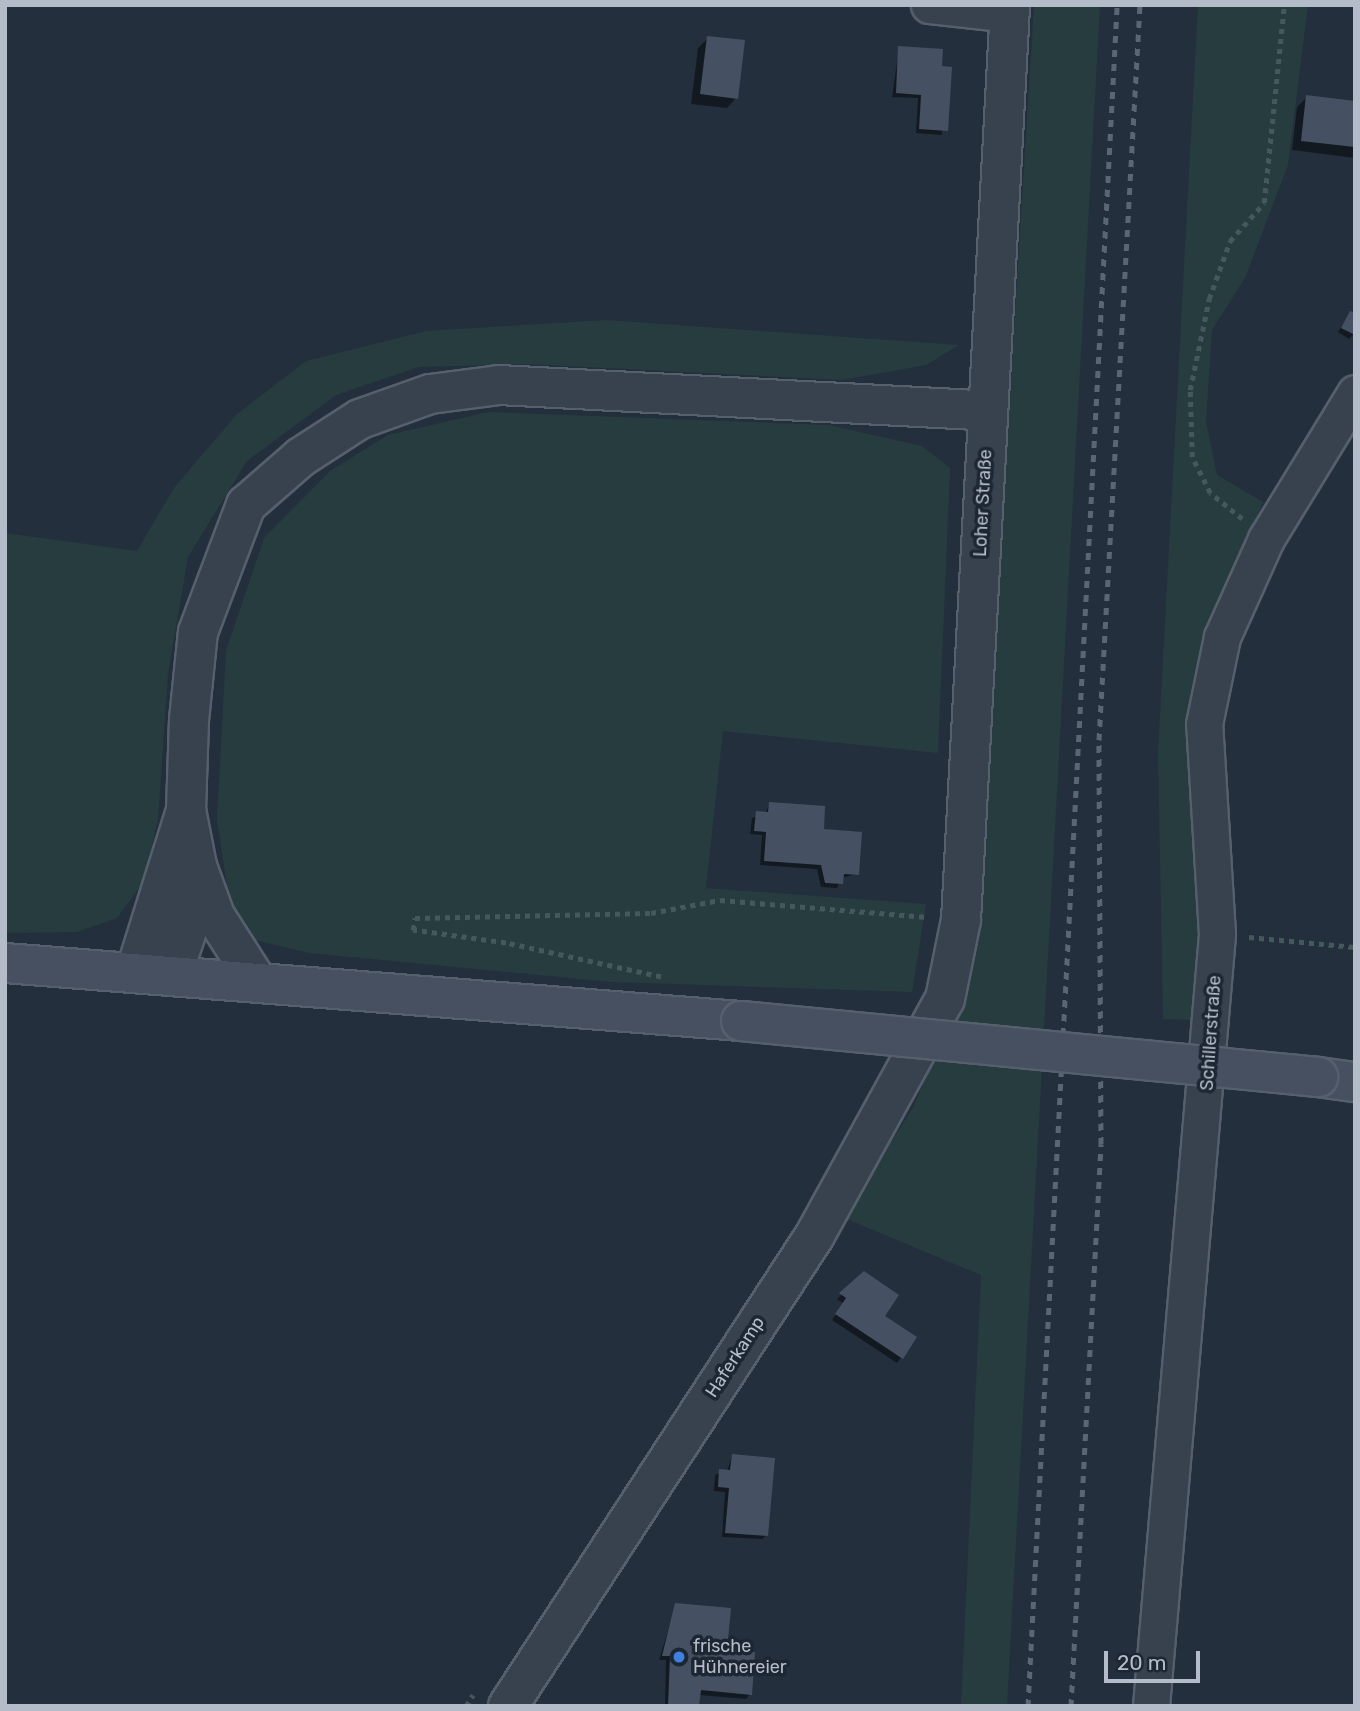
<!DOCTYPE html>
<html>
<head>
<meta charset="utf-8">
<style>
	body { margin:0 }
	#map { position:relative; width:1360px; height:1711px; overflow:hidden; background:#242f3e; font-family:Rubik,sans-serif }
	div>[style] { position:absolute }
	.green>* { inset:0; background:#263c3f }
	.shadow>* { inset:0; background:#0007 }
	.building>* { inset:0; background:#455162 }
	.path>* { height:4.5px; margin-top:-2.25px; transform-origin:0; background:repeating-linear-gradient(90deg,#44595c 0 5px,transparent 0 10px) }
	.roads { filter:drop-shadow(2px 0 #565f6c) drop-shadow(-2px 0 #565f6c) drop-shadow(0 2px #565f6c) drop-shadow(0 -2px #565f6c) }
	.minor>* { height:35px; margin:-17.5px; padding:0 17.5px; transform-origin:17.5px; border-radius:17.5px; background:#38414e }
	.tertiary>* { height:38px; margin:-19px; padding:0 19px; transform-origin:19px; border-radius:19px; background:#38414e }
	.secondary>* { height:38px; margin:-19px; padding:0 19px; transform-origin:19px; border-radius:19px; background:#465061 }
	.rail>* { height:5px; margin-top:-2.5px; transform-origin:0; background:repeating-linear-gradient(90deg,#5a6575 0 7px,transparent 0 14px) }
	.bridges { filter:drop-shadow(2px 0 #565f6c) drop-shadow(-2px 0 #565f6c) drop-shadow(0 2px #565f6c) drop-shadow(0 -2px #565f6c) }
	.secondary-bridge>* { height:38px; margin:-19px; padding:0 19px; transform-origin:19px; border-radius:19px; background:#465061 }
	.dots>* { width:19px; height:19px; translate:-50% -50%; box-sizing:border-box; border:4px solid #1d2633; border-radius:50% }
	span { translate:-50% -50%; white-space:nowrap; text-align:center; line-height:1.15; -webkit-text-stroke:7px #1d2633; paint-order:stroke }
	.street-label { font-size:18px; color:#b4bcc9 }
	.poi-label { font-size:18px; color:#b4bcc9 }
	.left { translate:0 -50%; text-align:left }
	.frame { position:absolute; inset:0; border:7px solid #b4bcc9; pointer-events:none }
	.scale { position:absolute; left:1104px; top:1651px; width:96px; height:32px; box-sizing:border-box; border:4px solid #b4bcc9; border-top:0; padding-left:9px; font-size:21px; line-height:24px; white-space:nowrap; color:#b4bcc9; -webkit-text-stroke:5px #1d2633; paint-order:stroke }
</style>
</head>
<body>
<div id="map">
	<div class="green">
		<i style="clip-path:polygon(1034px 5px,1100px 5px,1007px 1706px,961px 1706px,981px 1275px,842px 1217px,913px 1108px,962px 990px,1005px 474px)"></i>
		<i style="clip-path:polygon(1198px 5px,1308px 5px,1288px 165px,1245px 278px,1212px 330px,1206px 421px,1217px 475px,1263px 502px,1190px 695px,1190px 801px,1202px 933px,1200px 1020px,1163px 1019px,1158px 753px)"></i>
		<i style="clip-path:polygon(605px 320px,959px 345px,926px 365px,842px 380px,525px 364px,419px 367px,336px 395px,247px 461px,188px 557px,168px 674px,158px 819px,144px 881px,117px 918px,77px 932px,5px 933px,5px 533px,137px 551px,174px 488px,236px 415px,306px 361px,426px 331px)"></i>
		<i style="clip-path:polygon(488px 412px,829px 425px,922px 446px,950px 468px,938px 753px,723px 731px,706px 888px,926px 904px,912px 992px,612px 982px,309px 953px,251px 939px,230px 907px,217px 819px,226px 651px,264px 538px,330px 471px,388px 435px)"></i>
	</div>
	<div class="shadow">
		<i style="clip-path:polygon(708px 38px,736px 98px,727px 108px,691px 104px,698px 48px)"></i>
		<i style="clip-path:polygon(899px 48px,940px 68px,942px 135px,916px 133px,918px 98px,892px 97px)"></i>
		<i style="clip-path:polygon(1307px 97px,1355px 103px,1355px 158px,1292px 150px,1297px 107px)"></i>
		<i style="clip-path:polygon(1350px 313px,1354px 334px,1349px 339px,1338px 332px)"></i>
		<i style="clip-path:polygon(770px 803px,822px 831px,857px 874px,841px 878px,837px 888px,821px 887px,817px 869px,760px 865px,762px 835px,750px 834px,752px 818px,765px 814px)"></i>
		<i style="clip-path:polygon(865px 1273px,883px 1316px,915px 1338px,897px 1363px,832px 1320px,843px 1303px,837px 1299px)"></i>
		<i style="clip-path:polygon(732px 1456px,767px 1535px,762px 1539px,722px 1537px,725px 1492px,714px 1491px,715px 1475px,727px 1471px)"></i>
		<i style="clip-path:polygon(676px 1605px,725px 1652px,750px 1694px,746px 1699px,699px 1695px,698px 1706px,665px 1706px,666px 1660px,659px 1660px)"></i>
	</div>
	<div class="building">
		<i style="clip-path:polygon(707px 36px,745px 40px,738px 99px,700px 94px)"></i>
		<i style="clip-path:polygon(898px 46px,943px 49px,942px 66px,952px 67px,948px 131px,919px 129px,921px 95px,896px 93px)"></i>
		<i style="clip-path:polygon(1306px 95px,1355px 101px,1355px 147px,1301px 141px)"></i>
		<i style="clip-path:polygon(1350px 311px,1355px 313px,1355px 335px,1341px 328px)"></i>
		<i style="clip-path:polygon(769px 802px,825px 806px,824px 829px,862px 832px,859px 875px,844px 874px,843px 884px,825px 883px,821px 865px,764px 861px,766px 832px,754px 831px,756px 811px,768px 812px)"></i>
		<i style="clip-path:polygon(864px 1271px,899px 1295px,885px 1316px,917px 1337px,903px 1359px,835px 1314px,846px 1298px,839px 1293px)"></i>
		<i style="clip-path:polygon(732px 1454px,775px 1458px,768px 1536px,725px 1533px,729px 1488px,718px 1487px,719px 1469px,730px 1470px)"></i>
		<i style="clip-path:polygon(675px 1603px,731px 1608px,727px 1650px,755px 1652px,752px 1695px,701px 1690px,699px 1706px,668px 1706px,670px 1656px,662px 1656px)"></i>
	</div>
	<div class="path">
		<i style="left:1242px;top:519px;width:41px;rotate:-140.9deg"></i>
		<i style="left:1210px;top:493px;width:40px;rotate:-116.6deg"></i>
		<i style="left:1192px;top:457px;width:67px;rotate:-91.7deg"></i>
		<i style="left:1190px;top:390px;width:93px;rotate:-78.2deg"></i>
		<i style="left:1209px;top:299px;width:62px;rotate:-70.1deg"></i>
		<i style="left:1230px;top:241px;width:51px;rotate:-48.2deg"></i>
		<i style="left:1264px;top:203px;width:199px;rotate:-84.2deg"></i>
		<i style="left:1249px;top:937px;width:106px;rotate:5.4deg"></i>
		<i style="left:661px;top:977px;width:159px;rotate:-167.6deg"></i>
		<i style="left:506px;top:943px;width:94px;rotate:-172deg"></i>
		<i style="left:413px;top:930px;width:12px;rotate:-81deg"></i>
		<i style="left:415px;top:918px;width:236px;rotate:-1.2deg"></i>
		<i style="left:651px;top:913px;width:70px;rotate:-10.7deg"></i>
		<i style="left:720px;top:900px;width:208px;rotate:4.7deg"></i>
		<i style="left:466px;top:1706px;width:13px;rotate:-58deg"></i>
	</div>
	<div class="roads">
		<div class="minor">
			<i style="left:929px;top:5px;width:81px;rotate:6.3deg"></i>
			<i style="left:1151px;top:1706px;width:775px;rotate:-85.11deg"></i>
			<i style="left:1217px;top:934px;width:210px;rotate:-93.5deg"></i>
			<i style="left:1204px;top:724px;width:89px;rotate:-78.3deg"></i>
			<i style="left:1222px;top:637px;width:107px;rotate:-65.8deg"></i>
			<i style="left:1266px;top:539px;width:171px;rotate:-58.6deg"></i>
		</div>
		<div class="tertiary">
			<i style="left:136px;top:970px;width:168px;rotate:-72.6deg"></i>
			<i style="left:173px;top:972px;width:69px;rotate:-71.3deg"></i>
			<i style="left:195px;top:907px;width:35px;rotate:-87deg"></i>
			<i style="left:256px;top:980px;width:76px;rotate:-122.6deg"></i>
			<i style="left:215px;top:916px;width:53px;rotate:-109.8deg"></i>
			<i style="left:197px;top:866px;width:57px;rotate:-101.1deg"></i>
			<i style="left:186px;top:810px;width:90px;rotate:-88.1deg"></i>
			<i style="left:189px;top:720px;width:88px;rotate:-84.2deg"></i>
			<i style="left:198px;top:632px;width:136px;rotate:-69.3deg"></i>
			<i style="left:246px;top:505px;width:73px;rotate:-41.1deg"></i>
			<i style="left:301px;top:457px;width:70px;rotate:-32.8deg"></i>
			<i style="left:360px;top:419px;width:74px;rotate:-19.7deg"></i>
			<i style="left:430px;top:394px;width:70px;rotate:-7.4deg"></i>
			<i style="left:499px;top:385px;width:490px;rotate:3deg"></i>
			<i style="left:508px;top:1706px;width:562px;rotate:-56.9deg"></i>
			<i style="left:815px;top:1235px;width:269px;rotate:-61.2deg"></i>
			<i style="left:945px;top:999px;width:81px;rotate:-78.6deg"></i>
			<i style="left:961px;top:920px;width:916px;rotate:-86.93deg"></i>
		</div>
		<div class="secondary">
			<i style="left:5px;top:963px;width:738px;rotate:4.51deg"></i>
			<i style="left:1318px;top:1077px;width:37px;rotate:8deg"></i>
		</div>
	</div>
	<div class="rail">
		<i style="left:1028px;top:1706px;width:1703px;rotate:-87deg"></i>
		<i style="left:1071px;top:1706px;width:563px;rotate:-86.94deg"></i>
		<i style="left:1101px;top:1144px;width:404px;rotate:-90.3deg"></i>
		<i style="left:1099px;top:740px;width:736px;rotate:-86.81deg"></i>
	</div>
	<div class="bridges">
		<div class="secondary-bridge">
			<i style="left:741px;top:1021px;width:580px;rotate:5.54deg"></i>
		</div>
	</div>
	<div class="dots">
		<i style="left:679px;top:1657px;background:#3f7fe0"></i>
	</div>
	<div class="street-label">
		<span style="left:983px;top:503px;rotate:-87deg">Loher Straße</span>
		<span style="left:1211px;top:1033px;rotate:-86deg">Schillerstraße</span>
		<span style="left:735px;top:1357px;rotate:-57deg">Haferkamp</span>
	</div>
	<div class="poi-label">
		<span class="left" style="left:693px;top:1657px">frische<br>Hühnereier</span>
	</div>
	<div class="frame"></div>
	<div class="scale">20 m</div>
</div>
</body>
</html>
